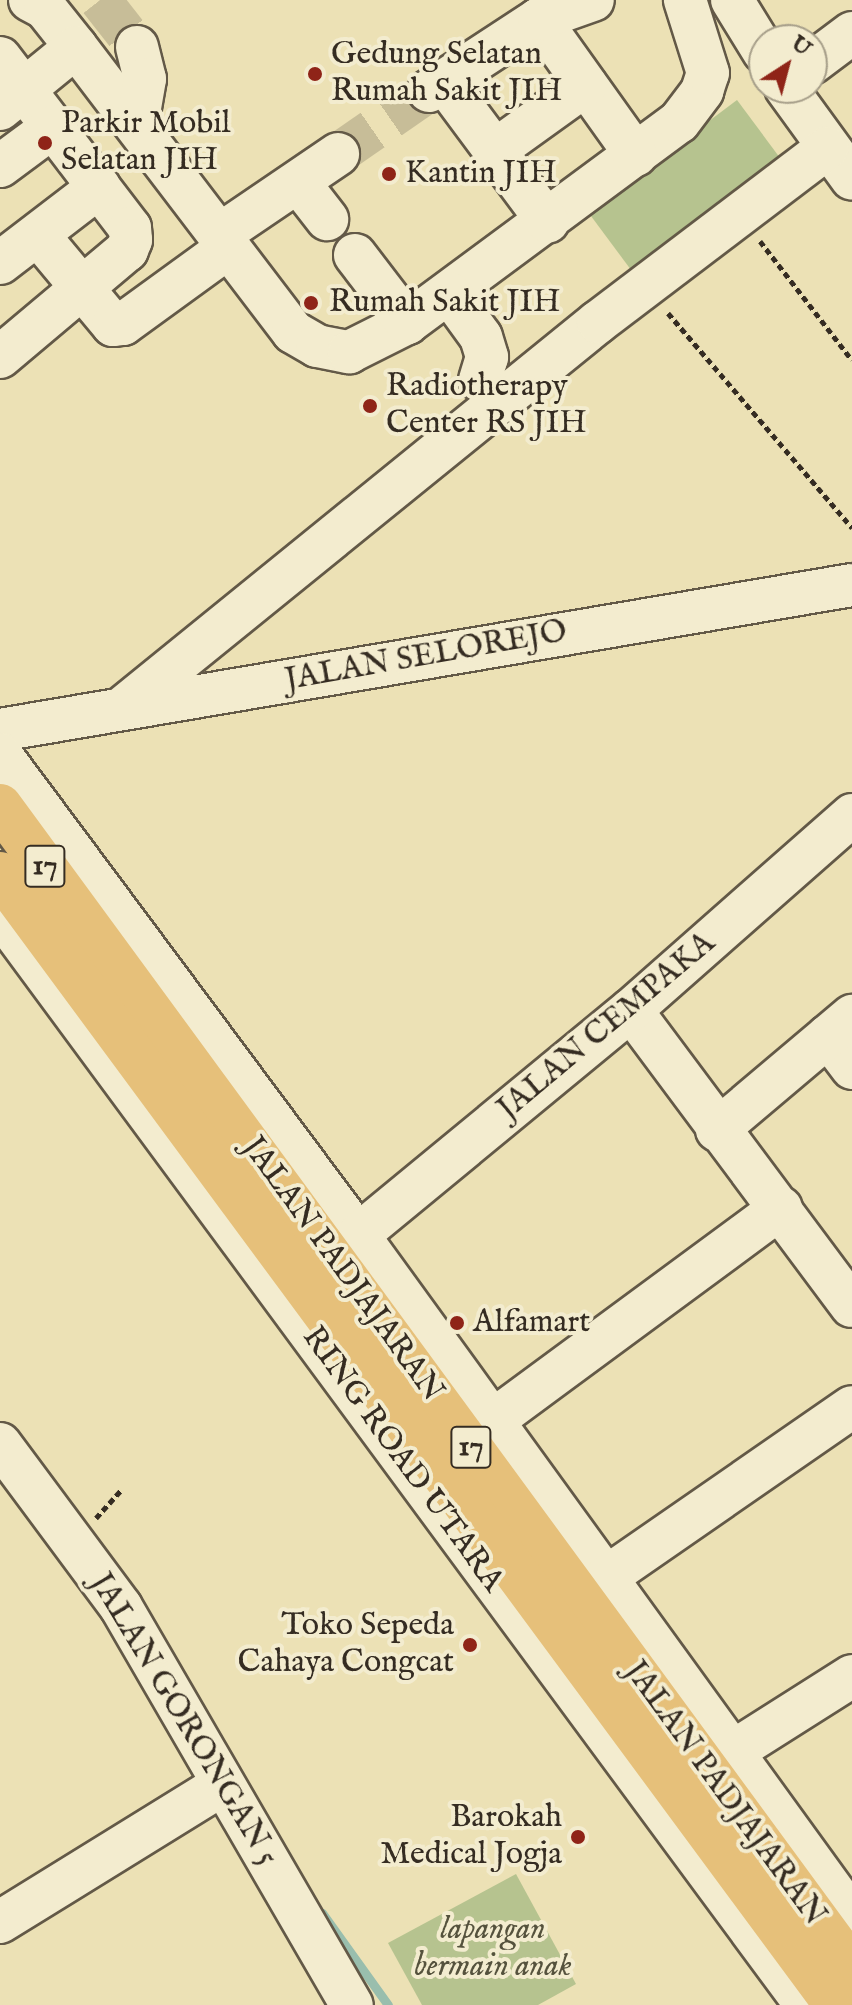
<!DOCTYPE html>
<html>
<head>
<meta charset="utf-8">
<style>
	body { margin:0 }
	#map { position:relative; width:852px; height:2005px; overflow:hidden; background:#ece1b5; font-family:"IM FELL English",serif }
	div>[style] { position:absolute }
	.green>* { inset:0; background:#b6c38f }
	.stream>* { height:9px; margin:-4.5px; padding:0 4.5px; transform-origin:4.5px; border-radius:4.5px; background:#99bead }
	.minor-tunnel>* { height:42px; margin-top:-21px; transform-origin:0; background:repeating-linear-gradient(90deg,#c7bd98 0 42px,transparent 0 63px) }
	.path>* { height:5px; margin-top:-2.5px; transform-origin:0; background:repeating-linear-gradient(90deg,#352c22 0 6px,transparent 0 10px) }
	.roads { filter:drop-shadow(2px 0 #635947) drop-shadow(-2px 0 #635947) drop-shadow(0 2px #635947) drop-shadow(0 -2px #635947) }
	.minor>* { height:42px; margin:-21px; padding:0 21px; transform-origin:21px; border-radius:21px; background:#f3eccf }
	.highway>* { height:44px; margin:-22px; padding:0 22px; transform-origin:22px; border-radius:22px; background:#e6c07a }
	.dots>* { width:22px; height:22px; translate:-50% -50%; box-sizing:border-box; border:4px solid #f3eccf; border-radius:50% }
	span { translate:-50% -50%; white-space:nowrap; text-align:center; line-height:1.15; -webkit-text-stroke:8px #f3eccf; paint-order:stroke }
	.shield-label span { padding:2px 6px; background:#f3eccf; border:2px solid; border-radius:6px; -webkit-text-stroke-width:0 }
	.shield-label { font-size:30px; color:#352c22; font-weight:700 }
	.poi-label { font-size:32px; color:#352c22 }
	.left { translate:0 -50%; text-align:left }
	.right { translate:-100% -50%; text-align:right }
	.street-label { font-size:32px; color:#352c22 }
	.park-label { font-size:32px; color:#55523d; font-style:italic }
	.north { position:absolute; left:748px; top:24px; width:80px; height:80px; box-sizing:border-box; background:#f3eccf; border:2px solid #a79f8a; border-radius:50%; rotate:36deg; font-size:22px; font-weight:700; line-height:32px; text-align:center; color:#352c22 }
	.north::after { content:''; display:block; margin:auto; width:28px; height:36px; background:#8f2418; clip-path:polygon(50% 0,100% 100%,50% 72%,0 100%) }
</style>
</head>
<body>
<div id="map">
	<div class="green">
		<i style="clip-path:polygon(737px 100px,786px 166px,637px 278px,588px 212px)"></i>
		<i style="clip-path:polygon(516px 1874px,576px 1984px,538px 2005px,422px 2005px,388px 1943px)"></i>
	</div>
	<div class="stream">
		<i style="left:322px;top:1913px;width:113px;rotate:54.3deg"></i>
	</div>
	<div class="minor-tunnel">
		<i style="left:100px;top:0;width:60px;rotate:51.8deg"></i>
		<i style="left:338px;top:154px;width:111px;rotate:-34.7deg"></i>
	</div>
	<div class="path">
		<i style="left:760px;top:241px;width:150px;rotate:52.3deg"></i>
		<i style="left:668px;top:313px;width:283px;rotate:49.4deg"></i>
		<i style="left:96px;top:1518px;width:39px;rotate:-48deg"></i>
	</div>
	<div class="roads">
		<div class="minor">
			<i style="left:30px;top:0;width:17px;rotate:28deg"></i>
			<i style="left:45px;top:8px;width:50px;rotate:51.5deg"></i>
			<i style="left:76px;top:47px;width:358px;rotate:52.7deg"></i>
			<i style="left:293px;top:332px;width:28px;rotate:30deg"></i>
			<i style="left:317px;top:346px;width:33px;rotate:11deg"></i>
			<i style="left:349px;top:352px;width:65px;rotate:-26.6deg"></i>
			<i style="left:407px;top:323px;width:338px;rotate:-36.5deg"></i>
			<i style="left:679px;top:122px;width:39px;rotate:-53deg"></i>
			<i style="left:702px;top:91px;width:19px;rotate:-72deg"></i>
			<i style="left:708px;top:73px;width:77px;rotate:-107.5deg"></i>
			<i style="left:732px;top:0;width:61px;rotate:58.4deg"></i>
			<i style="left:539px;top:19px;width:167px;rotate:54.5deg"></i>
			<i style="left:137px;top:47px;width:33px;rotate:76deg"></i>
			<i style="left:145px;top:79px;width:47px;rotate:99.9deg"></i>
			<i style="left:0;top:58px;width:214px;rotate:52.6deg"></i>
			<i style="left:130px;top:228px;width:12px;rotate:85deg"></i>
			<i style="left:131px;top:240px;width:11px;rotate:112deg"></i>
			<i style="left:127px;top:250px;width:166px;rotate:139.9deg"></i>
			<i style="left:812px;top:63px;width:50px;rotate:-36.9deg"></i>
			<i style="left:444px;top:82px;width:174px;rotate:53.4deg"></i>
			<i style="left:786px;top:88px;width:112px;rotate:54deg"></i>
			<i style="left:429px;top:91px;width:131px;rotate:-33.2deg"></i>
			<i style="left:539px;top:19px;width:57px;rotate:-19.4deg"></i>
			<i style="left:0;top:109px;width:98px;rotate:-39.2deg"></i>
			<i style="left:494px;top:151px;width:113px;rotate:-35.7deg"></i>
			<i style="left:0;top:166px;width:67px;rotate:-36.5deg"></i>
			<i style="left:299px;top:183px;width:46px;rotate:52.1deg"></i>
			<i style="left:38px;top:235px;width:117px;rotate:50.2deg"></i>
			<i style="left:113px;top:325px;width:10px;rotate:-6deg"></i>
			<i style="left:123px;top:324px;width:131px;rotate:-36deg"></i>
			<i style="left:219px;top:235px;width:144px;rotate:-34.2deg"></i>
			<i style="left:355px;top:255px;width:86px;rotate:52.6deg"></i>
			<i style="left:0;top:263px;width:125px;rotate:-37.5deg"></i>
			<i style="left:449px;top:293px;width:54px;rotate:54deg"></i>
			<i style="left:481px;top:337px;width:21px;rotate:73deg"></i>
			<i style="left:487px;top:357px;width:24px;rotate:107deg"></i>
			<i style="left:121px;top:709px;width:614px;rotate:-39.05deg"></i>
			<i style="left:598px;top:322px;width:288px;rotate:-37.2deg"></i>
			<i style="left:0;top:730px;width:864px;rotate:-9.66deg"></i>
			<i style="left:0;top:754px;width:600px;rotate:53.34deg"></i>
			<i style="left:358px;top:1235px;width:842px;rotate:54.08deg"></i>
			<i style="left:0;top:913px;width:1357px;rotate:53.57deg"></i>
			<i style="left:631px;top:1010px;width:369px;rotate:53.3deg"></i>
			<i style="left:828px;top:1036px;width:40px;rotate:53deg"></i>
			<i style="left:717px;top:1130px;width:177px;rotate:-40.2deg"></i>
			<i style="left:358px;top:1235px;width:354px;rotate:-39.5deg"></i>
			<i style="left:631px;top:1010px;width:295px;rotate:-41.4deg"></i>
			<i style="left:492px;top:1421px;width:359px;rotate:-36.4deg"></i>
			<i style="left:0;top:1444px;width:203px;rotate:53.4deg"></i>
			<i style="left:121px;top:1607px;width:460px;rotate:59.9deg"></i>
			<i style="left:605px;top:1578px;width:300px;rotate:-34.7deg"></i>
			<i style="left:732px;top:1752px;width:142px;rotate:-32.3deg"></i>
			<i style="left:0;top:1922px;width:259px;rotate:-31.7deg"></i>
		</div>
		<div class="highway">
			<i style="left:0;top:806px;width:1441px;rotate:53.75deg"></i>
			<i style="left:0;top:874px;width:1406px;rotate:53.53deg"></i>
		</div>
	</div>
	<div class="dots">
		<i style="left:315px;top:74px;background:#8f2418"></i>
		<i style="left:45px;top:143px;background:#8f2418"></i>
		<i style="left:389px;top:174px;background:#8f2418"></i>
		<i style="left:311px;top:303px;background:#8f2418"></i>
		<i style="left:370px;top:406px;background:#8f2418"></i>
		<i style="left:457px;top:1323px;background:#8f2418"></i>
		<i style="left:470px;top:1645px;background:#8f2418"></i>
		<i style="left:578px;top:1837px;background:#8f2418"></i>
	</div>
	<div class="shield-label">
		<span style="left:45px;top:866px">17</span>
		<span style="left:471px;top:1447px">17</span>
	</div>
	<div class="poi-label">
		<span class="left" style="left:331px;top:74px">Gedung Selatan<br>Rumah Sakit JIH</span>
		<span class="left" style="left:61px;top:143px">Parkir Mobil<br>Selatan JIH</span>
		<span class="left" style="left:405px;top:174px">Kantin JIH</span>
		<span class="left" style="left:329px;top:303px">Rumah Sakit JIH</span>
		<span class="left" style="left:386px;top:406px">Radiotherapy<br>Center RS JIH</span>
		<span class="left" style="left:473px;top:1323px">Alfamart</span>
		<span class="right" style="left:454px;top:1645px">Toko Sepeda<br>Cahaya Congcat</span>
		<span class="right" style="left:562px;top:1837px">Barokah<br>Medical Jogja</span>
	</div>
	<div class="street-label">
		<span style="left:426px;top:657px;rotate:-10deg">JALAN SELOREJO</span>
		<span style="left:607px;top:1027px;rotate:-40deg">JALAN CEMPAKA</span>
		<span style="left:342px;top:1270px;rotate:54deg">JALAN PADJAJARAN</span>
		<span style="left:402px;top:1460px;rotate:54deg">RING ROAD UTARA</span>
		<span style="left:183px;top:1720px;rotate:59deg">JALAN GORONGAN 5</span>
		<span style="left:724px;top:1794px;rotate:54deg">JALAN PADJAJARAN</span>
	</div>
	<div class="park-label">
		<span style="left:493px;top:1949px">lapangan<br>bermain anak</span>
	</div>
	<div class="north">U</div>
</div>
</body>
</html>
